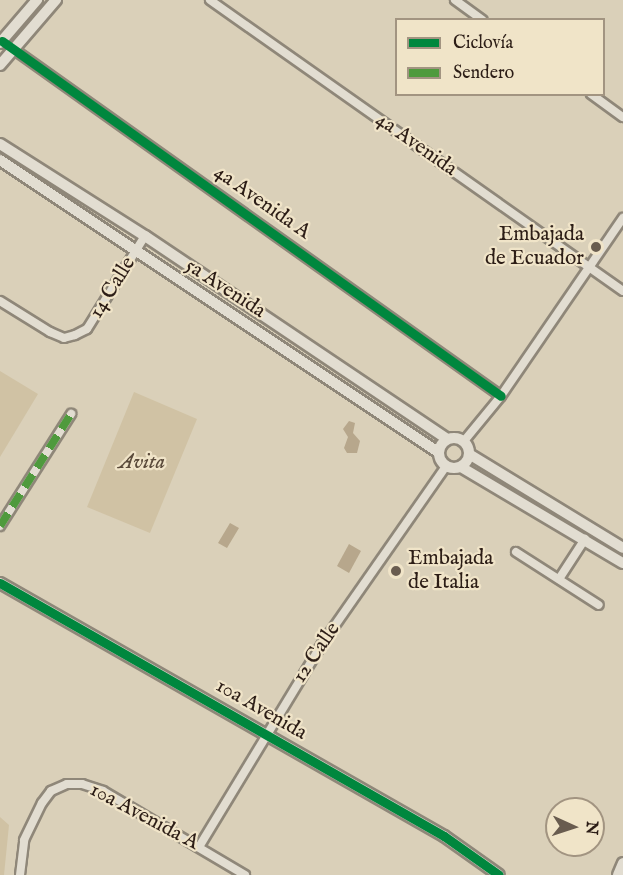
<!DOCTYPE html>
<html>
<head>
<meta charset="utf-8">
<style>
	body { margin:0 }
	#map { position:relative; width:623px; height:875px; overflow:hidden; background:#dad0b9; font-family:"IM FELL English",serif }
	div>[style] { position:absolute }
	.green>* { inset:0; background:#d0c2a4 }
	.water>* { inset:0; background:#b7a78c }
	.roads { filter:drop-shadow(2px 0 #8f8779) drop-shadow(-2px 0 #8f8779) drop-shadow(0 2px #8f8779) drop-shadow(0 -2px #8f8779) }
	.street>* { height:8px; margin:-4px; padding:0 4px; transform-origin:4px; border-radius:4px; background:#e2ddd1 }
	.secondary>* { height:10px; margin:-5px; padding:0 5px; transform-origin:5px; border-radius:5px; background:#e2ddd1 }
	.secondary>.ring { margin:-5px; padding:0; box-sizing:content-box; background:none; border:10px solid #e2ddd1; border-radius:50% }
	.quiet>* { height:8px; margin-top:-4px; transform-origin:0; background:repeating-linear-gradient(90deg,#4f9a3d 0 15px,transparent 0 23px) }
	.cycleway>* { height:9px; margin:-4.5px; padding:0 4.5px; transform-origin:4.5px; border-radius:4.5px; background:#00873e }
	.dots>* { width:16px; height:16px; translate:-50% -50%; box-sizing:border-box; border:3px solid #f0e4c8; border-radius:50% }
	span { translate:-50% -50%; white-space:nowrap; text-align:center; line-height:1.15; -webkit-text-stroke:4.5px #f0e4c8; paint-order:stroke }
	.street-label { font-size:21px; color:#2c1d16 }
	.poi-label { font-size:21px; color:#2c1d16 }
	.right { translate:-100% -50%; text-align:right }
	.left { translate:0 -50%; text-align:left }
	.park-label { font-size:21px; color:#5b4b3b; font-style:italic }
	.legend { position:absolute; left:395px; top:18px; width:210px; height:78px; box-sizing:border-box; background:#f0e4c8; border:2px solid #a29481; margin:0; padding:8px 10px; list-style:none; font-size:18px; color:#2c1d16 }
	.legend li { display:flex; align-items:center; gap:12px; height:30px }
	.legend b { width:30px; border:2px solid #a29481 }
	.north { position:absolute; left:545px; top:797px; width:60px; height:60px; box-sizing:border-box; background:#f0e4c8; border:2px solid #a29481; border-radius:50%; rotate:93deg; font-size:16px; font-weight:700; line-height:24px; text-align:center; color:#2c1d16 }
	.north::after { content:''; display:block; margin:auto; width:21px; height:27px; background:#695c4f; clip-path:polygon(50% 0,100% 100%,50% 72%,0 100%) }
</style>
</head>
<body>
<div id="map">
	<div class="green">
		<i style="clip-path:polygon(0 371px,38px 394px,0 457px)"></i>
		<i style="clip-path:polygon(134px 392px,197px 419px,150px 533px,87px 507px)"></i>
		<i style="clip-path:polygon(0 817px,9px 825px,4px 875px,0 875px)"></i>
	</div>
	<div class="water">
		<i style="clip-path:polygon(349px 421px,355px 423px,353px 433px,360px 441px,357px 453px,347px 453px,344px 448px,348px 437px,343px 429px)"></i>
		<i style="clip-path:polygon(230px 523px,239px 528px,227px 548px,218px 543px)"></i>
		<i style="clip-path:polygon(349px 544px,361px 551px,349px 573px,337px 566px)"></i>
	</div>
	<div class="roads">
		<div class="street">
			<i style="left:210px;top:0;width:505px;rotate:35.17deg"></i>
			<i style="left:455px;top:0;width:34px;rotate:36deg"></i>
			<i style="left:2px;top:41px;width:612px;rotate:35.43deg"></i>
			<i style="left:591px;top:94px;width:39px;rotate:36deg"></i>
			<i style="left:0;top:301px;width:59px;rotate:31.8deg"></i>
			<i style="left:50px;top:332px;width:15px;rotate:23deg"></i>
			<i style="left:64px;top:338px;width:11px;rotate:-15deg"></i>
			<i style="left:75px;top:335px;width:13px;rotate:-27deg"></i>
			<i style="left:87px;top:329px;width:110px;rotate:-58.1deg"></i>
			<i style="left:464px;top:441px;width:58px;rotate:-50.6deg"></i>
			<i style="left:501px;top:396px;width:216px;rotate:-55.6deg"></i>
			<i style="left:0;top:526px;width:133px;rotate:-57.6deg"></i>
			<i style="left:516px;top:552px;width:98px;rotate:32.6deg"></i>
			<i style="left:559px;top:579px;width:48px;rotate:-57deg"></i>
			<i style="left:199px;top:847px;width:237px;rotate:-58.8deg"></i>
			<i style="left:322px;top:644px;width:217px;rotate:-55.1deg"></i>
			<i style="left:20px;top:875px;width:35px;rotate:-83deg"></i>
			<i style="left:24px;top:840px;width:41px;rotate:-64.1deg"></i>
			<i style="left:42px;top:803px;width:15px;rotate:-53deg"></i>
			<i style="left:51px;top:791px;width:17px;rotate:-24deg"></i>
			<i style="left:67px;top:784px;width:15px"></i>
			<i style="left:82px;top:784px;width:22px;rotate:18deg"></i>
			<i style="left:103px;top:791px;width:165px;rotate:30.6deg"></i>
		</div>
		<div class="secondary">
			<i style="left:0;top:43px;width:57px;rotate:-49.3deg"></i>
			<i style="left:0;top:65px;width:86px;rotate:-49.3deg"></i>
			<i style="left:0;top:144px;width:172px;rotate:32.4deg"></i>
			<i style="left:145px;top:236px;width:364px;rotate:33.9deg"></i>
			<i style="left:0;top:160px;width:526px;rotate:33.69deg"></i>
			<i class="ring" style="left:439px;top:438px;width:20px;height:20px"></i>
			<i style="left:469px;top:454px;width:180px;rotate:31.4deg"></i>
			<i style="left:461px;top:467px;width:188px;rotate:30.7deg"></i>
			<i style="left:0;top:583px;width:511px;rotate:29.68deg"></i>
			<i style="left:444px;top:836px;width:67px;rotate:35.3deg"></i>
			<i style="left:618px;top:875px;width:13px;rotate:-67deg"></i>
		</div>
	</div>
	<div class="quiet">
		<i style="left:0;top:526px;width:133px;rotate:-57.6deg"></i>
	</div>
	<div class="cycleway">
		<i style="left:2px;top:41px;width:612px;rotate:35.43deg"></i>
		<i style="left:0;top:583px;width:511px;rotate:29.68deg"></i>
		<i style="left:444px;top:836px;width:67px;rotate:35.3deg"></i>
	</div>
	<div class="dots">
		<i style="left:596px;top:247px;background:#695c4f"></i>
		<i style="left:396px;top:571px;background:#695c4f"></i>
	</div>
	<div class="street-label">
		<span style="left:416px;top:145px;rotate:35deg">4a Avenida</span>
		<span style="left:262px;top:203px;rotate:35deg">4a Avenida A</span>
		<span style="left:113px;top:288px;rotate:-58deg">14 Calle</span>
		<span style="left:225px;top:289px;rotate:33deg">5a Avenida</span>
		<span style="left:317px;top:653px;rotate:-56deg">12 Calle</span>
		<span style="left:261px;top:710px;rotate:30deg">10a Avenida</span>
		<span style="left:144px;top:817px;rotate:28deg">10a Avenida A</span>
	</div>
	<div class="poi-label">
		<span class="right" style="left:584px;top:247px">Embajada<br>de Ecuador</span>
		<span class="left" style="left:408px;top:571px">Embajada<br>de Italia</span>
	</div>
	<div class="park-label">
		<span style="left:142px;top:463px">Avita</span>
	</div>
	<ul class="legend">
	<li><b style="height:8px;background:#00873e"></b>Ciclovía</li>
	<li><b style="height:8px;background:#4f9a3d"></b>Sendero</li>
	</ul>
	<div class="north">N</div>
</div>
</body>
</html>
